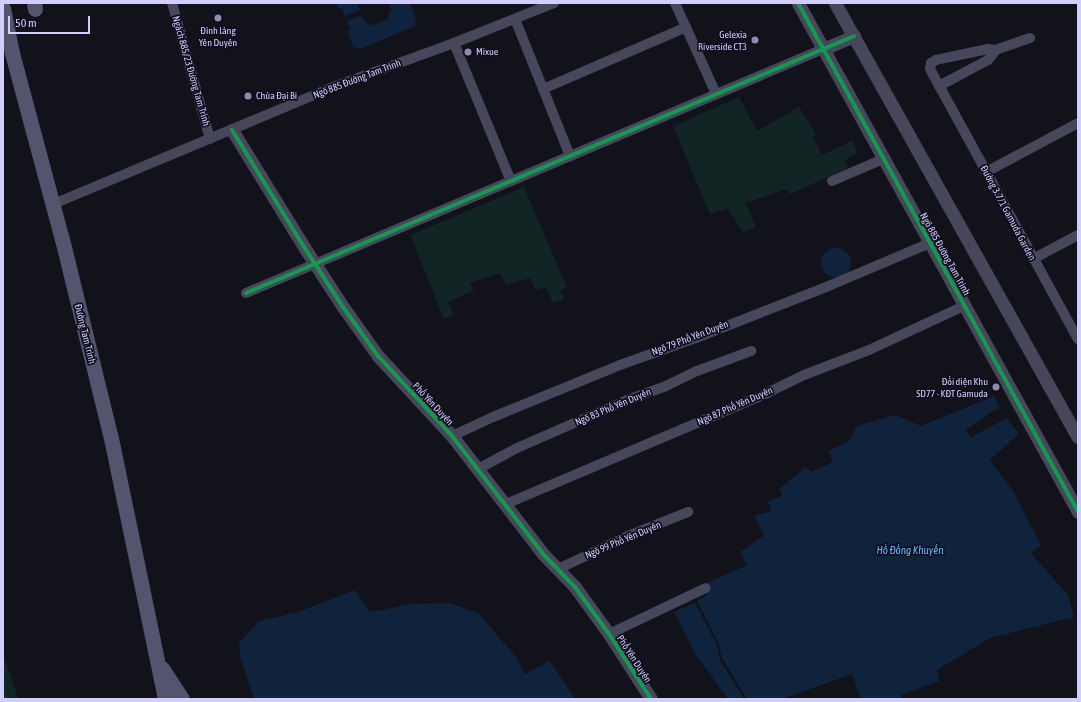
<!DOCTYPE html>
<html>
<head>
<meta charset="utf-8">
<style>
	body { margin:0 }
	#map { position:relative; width:1081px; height:702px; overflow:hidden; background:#12121a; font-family:"Asap Condensed",sans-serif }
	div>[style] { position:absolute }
	.green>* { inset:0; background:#112524 }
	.water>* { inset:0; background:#0f233d }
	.round { border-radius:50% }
	.minor>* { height:10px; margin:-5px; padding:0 5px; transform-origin:5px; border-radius:5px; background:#47475b }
	.tertiary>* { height:13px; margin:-6.5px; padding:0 6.5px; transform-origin:6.5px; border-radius:6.5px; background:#47475b }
	.secondary>* { height:15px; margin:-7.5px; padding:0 7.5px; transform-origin:7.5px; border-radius:7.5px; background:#53546d }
	.cycleway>* { height:4px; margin:-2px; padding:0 2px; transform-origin:2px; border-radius:2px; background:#139951 }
	.dots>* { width:11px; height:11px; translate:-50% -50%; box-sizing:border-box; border:2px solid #0f0e1e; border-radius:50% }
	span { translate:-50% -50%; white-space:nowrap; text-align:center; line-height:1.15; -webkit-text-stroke:3.5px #0f0e1e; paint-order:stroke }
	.poi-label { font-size:10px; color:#d1cefc }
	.right { translate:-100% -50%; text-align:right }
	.left { translate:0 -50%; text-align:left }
	.street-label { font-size:10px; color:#d1cefc }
	.water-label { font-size:11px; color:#63baf5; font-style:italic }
	.frame { position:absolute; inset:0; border:4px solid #d1cefc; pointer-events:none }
	.scale { position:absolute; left:8px; top:16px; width:82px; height:18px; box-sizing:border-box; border:2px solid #d1cefc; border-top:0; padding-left:5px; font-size:12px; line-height:14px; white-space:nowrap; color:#d1cefc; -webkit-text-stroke:3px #0f0e1e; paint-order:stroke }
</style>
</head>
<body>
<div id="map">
	<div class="green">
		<i style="clip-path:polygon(739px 97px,757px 131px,799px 107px,816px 134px,813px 137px,822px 155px,852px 141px,858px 153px,845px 160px,848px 168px,790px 194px,786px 189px,746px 203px,756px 227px,742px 232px,728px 208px,710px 214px,673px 126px)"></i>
		<i style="clip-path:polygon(524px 187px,567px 287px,561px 291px,564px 299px,553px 303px,546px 287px,535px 290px,530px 278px,506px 285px,500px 273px,470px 283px,473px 291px,448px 302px,454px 315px,444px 319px,410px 235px)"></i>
		<i style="clip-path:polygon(3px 654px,18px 698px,15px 699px,3px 699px)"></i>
	</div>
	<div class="water">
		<i style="clip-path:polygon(336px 3px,357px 3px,360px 10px,345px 16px,342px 8px,339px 9px)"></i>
		<i style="clip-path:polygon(388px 3px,410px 3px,416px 19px,415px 26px,360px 49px,353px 47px,347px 30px,350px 29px,347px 21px,362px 15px,365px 23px,368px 23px,370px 26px,389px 18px,388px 13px,392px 12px)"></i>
		<i class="round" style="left:821px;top:248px;width:30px;height:30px"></i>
		<i style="clip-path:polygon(994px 396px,999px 407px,966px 430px,971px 437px,1007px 418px,1019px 434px,990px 460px,1015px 494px,1041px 545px,1031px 553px,1068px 595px,1074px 617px,990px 638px,937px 670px,939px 681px,901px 695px,902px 699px,861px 699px,852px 674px,782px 699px,747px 699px,722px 658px,719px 644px,697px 601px,707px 595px,707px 583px,747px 565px,740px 552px,764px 536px,754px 516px,771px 511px,768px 501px,782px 496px,779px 489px,806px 467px,811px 472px,833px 462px,829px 451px,849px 441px,857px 426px,895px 415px,921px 426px)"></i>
		<i style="clip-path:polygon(355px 590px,370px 612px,411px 604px,449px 603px,478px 613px,517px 658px,525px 674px,550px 661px,575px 699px,254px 699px,240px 657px,239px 643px,259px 621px,298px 612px)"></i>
		<i style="clip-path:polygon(695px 603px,717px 645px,720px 660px,744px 699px,728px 699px,696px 655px,674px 612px)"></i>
	</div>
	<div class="minor">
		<i style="left:172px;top:3px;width:141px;rotate:74.4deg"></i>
		<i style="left:675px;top:3px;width:100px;rotate:65.7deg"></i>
		<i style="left:515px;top:19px;width:148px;rotate:68.1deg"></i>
		<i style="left:1030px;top:38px;width:36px;rotate:161deg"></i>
		<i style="left:996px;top:50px;width:8px;rotate:-173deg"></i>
		<i style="left:988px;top:49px;width:53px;rotate:168.1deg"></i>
		<i style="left:936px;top:60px;width:6px;rotate:149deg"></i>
		<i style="left:931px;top:63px;width:6px;rotate:99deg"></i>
		<i style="left:930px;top:69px;width:308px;rotate:61.3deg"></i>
		<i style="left:454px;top:43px;width:149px;rotate:67.6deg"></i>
		<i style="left:939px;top:86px;width:55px;rotate:-28deg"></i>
		<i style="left:988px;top:60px;width:13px;rotate:-51deg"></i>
		<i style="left:543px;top:89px;width:156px;rotate:-23.4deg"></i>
		<i style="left:986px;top:172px;width:104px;rotate:-28deg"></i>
		<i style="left:832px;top:181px;width:56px;rotate:-23.3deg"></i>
		<i style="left:51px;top:205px;width:309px;rotate:-22.7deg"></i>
		<i style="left:336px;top:86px;width:126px;rotate:-20deg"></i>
		<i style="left:454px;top:43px;width:108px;rotate:-21.8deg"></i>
		<i style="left:1033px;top:259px;width:51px;rotate:-28.1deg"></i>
		<i style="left:246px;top:293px;width:626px;rotate:-22.92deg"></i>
		<i style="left:452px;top:436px;width:45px;rotate:-24.9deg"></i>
		<i style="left:493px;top:417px;width:137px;rotate:-22.3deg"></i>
		<i style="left:620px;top:365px;width:81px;rotate:-19.6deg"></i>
		<i style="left:696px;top:338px;width:145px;rotate:-21.4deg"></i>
		<i style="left:831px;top:285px;width:108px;rotate:-23deg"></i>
		<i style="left:478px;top:469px;width:44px;rotate:-28.3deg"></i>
		<i style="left:517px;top:448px;width:120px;rotate:-23.6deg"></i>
		<i style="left:627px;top:400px;width:41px;rotate:-19.7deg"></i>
		<i style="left:666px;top:386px;width:34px;rotate:-26deg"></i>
		<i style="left:697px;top:371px;width:58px;rotate:-20.3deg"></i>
		<i style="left:506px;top:504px;width:284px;rotate:-23deg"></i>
		<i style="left:767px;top:393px;width:41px;rotate:-25.9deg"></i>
		<i style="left:804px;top:375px;width:70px;rotate:-21deg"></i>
		<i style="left:869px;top:350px;width:105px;rotate:-24.9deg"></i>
		<i style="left:558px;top:569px;width:77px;rotate:-25.2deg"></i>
		<i style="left:628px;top:536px;width:65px;rotate:-21.8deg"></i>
		<i style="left:609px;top:634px;width:107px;rotate:-25.4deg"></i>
	</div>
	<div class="tertiary">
		<i style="left:798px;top:3px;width:581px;rotate:61.18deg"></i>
		<i style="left:835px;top:3px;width:497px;rotate:60.8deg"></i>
		<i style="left:823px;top:49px;width:34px;rotate:-23deg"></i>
		<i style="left:232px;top:130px;width:137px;rotate:58.4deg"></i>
		<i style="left:304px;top:247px;width:72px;rotate:57deg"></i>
		<i style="left:343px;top:307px;width:60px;rotate:54.5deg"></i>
		<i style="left:378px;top:356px;width:109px;rotate:47.2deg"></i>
		<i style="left:452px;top:436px;width:150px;rotate:52.3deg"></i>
		<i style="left:544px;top:555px;width:45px;rotate:45.9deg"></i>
		<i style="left:575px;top:587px;width:58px;rotate:54.1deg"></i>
		<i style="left:609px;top:634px;width:77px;rotate:57.1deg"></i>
	</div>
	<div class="secondary">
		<i style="left:34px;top:3px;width:6px;rotate:81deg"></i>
		<i style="left:3px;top:8px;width:46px;rotate:78.7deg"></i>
		<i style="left:12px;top:53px;width:193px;rotate:75deg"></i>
		<i style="left:62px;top:239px;width:205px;rotate:76.2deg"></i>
		<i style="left:111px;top:438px;width:267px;rotate:78.3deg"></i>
		<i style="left:162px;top:668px;width:37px;rotate:57deg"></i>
	</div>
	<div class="cycleway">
		<i style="left:798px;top:3px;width:581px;rotate:61.18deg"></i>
		<i style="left:232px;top:130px;width:137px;rotate:58.4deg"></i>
		<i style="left:304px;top:247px;width:72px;rotate:57deg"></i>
		<i style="left:343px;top:307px;width:60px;rotate:54.5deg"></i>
		<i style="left:378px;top:356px;width:109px;rotate:47.2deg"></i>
		<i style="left:452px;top:436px;width:150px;rotate:52.3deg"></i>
		<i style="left:544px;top:555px;width:45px;rotate:45.9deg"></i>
		<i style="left:575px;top:587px;width:58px;rotate:54.1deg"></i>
		<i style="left:609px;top:634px;width:77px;rotate:57.1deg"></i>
		<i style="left:246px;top:293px;width:660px;rotate:-22.91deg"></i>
	</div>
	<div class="dots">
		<i style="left:218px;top:18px;background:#8e8cad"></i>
		<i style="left:755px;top:40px;background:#8e8cad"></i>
		<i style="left:468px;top:52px;background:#8e8cad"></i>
		<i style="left:248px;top:96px;background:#8e8cad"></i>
		<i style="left:996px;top:387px;background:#8e8cad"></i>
	</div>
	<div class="poi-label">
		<span style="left:218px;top:36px">Đình làng<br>Yên Duyên</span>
		<span class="right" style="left:747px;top:40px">Gelexia<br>Riverside CT3</span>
		<span class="left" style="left:476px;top:52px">Mixue</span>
		<span class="left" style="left:256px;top:96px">Chùa Đại Bi</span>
		<span class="right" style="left:988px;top:387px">Đối diện Khu<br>SD77 - KĐT Gamuda</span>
	</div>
	<div class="street-label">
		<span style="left:191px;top:71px;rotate:74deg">Ngách 885/23 Đường Tam Trinh</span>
		<span style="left:357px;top:79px;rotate:-21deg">Ngõ 885 Đường Tam Trinh</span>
		<span style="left:1008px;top:213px;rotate:62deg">Đường 3.7/1 Gamuda Garden</span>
		<span style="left:945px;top:254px;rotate:61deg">Ngõ 885 Đường Tam Trinh</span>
		<span style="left:85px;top:334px;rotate:76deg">Đường Tam Trinh</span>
		<span style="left:690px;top:338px;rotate:-21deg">Ngõ 79 Phố Yên Duyên</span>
		<span style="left:433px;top:404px;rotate:47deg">Phố Yên Duyên</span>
		<span style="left:735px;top:406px;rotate:-24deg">Ngõ 87 Phố Yên Duyên</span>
		<span style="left:613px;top:407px;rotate:-23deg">Ngõ 83 Phố Yên Duyên</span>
		<span style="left:623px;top:540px;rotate:-23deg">Ngõ 99 Phố Yên Duyên</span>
		<span style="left:634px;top:659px;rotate:57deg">Phố Yên Duyên</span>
	</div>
	<div class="water-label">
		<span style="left:910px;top:550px">Hồ Đồng Khuyến</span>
	</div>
	<div class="frame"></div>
	<div class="scale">50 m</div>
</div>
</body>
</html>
